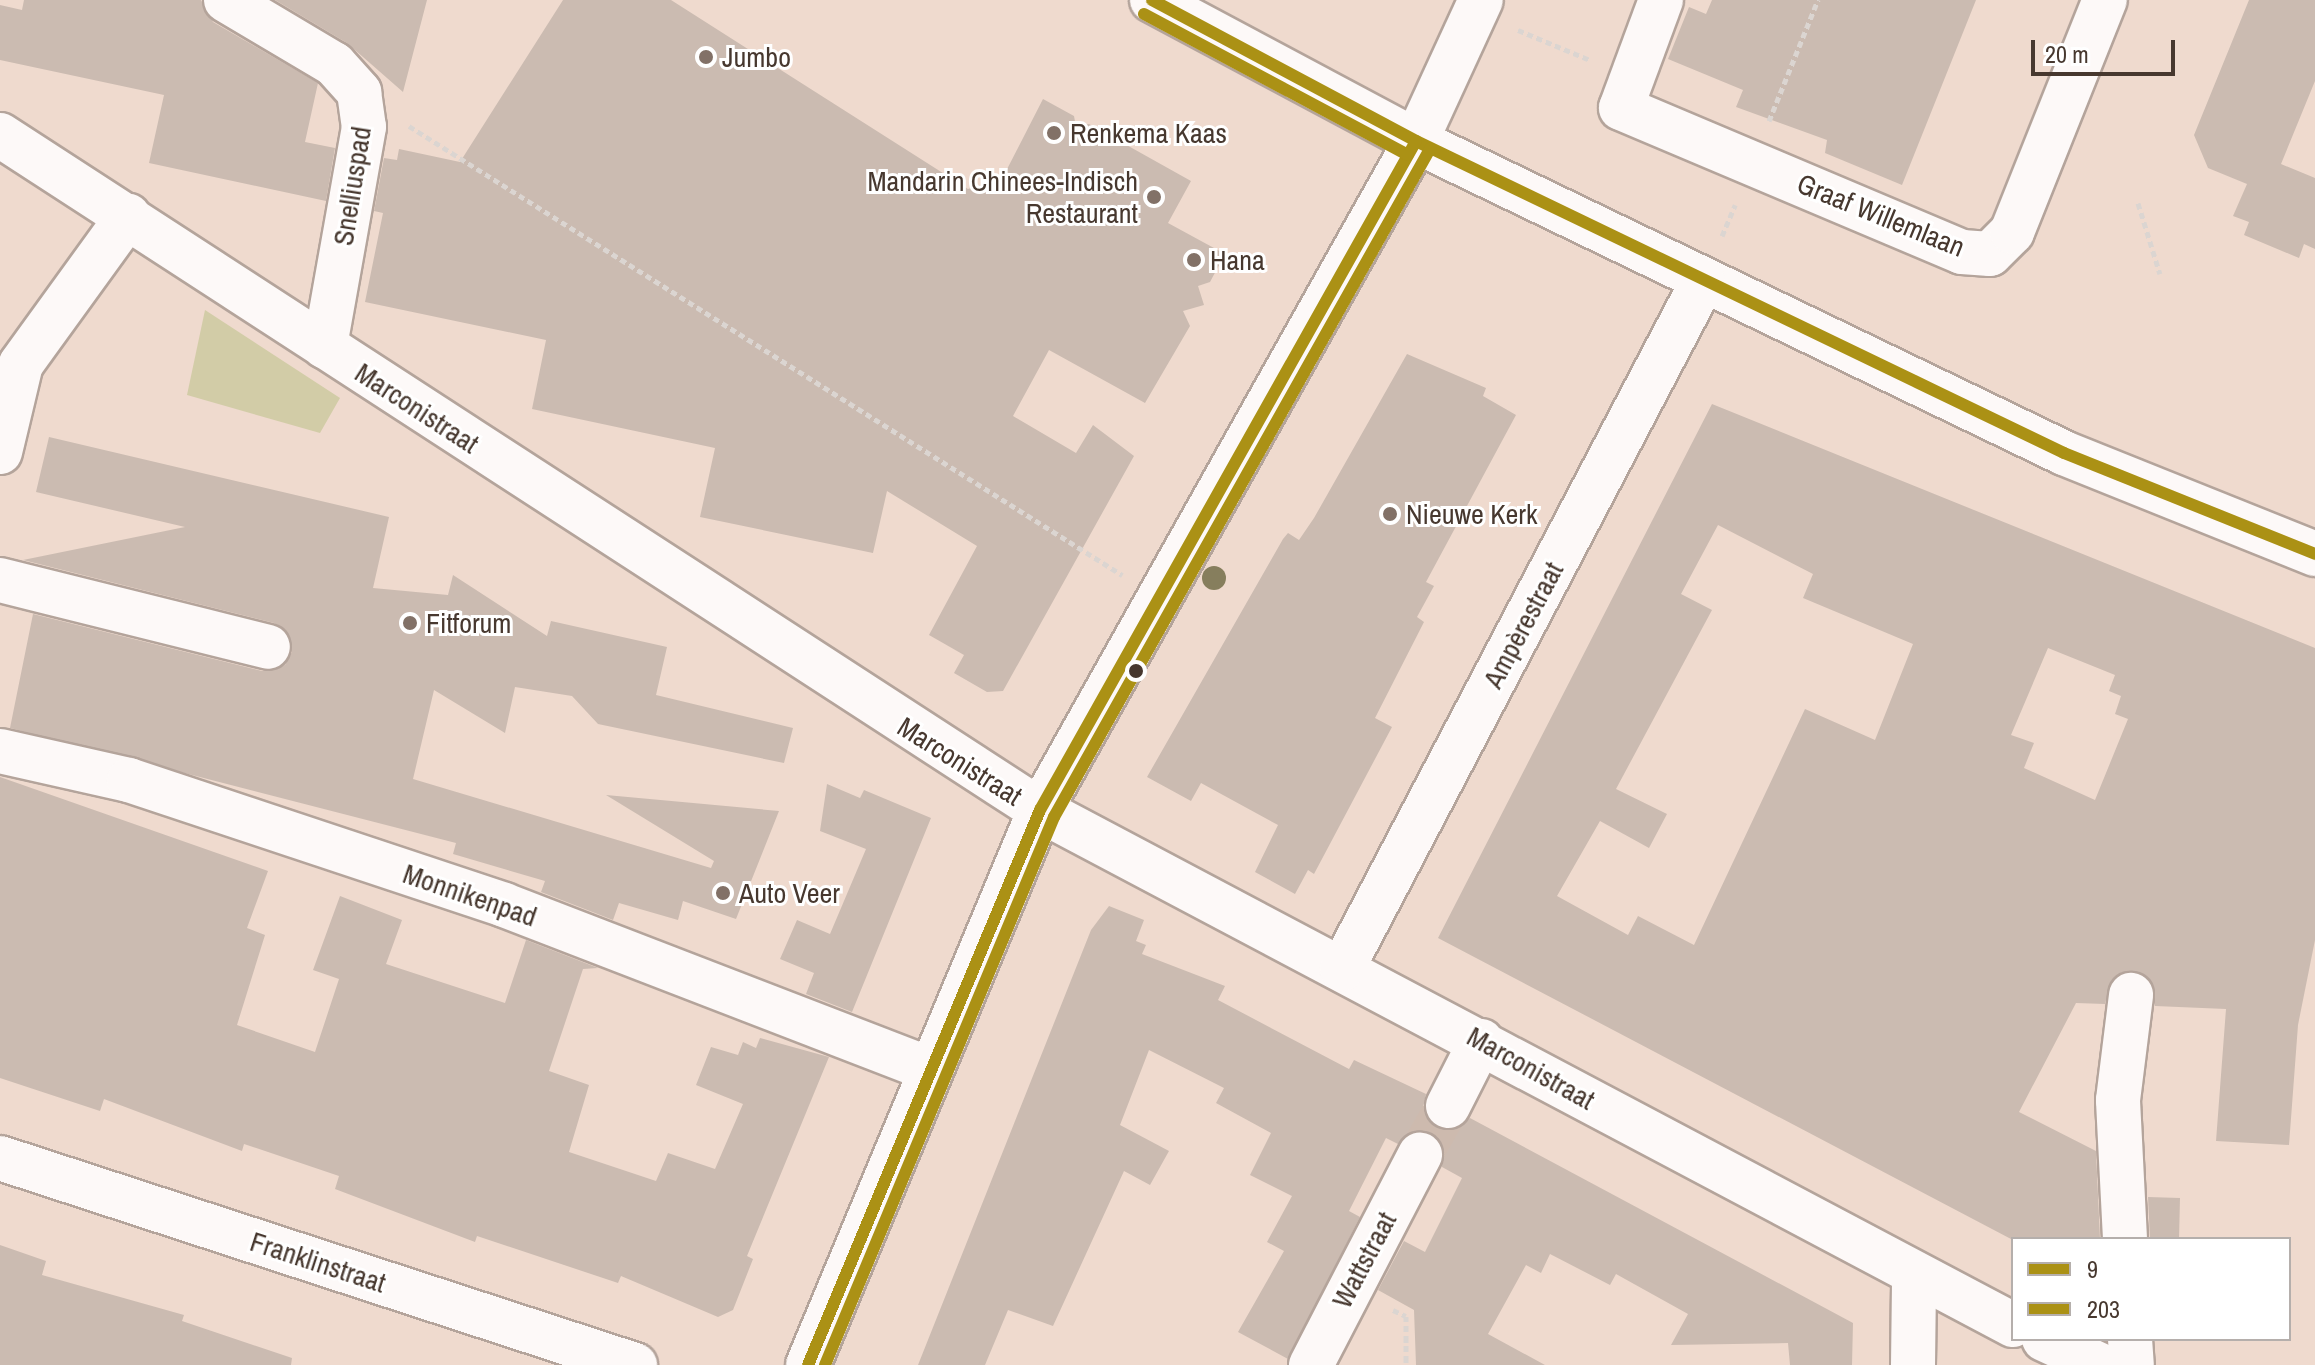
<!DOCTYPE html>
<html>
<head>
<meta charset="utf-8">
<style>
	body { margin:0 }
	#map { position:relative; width:2315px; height:1365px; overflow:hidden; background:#efdace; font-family:"Archivo Narrow",sans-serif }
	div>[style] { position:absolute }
	.green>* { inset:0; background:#d2cca7 }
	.building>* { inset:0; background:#cbbbb1 }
	.minor-tunnel>* { height:44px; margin-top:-22px; transform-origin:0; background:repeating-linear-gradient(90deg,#cdbaae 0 44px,transparent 0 66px) }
	.path>* { height:5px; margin-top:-2.5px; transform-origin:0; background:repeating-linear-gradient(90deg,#dbd5d1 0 6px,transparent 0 10px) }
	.roads { filter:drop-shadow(2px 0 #b4a49b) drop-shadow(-2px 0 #b4a49b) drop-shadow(0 2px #b4a49b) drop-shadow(0 -2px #b4a49b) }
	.minor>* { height:44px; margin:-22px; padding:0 22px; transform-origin:22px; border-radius:22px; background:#fdf9f8 }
	.bus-1>* { height:12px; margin:-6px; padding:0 6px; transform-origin:6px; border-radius:6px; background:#ab9115 }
	.bus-2>* { height:12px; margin:-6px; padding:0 6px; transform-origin:6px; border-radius:6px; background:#ab9115 }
	.trees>* { width:24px; height:24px; margin:-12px; border-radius:50%; background:#867e5d }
	.dots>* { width:22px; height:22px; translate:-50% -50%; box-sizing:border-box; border:4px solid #fff; border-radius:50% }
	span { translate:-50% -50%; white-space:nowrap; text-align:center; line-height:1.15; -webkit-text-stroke:6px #fff; paint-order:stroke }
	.poi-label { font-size:28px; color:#47382f }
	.left { translate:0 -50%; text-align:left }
	.right { translate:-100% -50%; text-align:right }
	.street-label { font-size:28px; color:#47382f }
	.legend { position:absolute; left:2011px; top:1237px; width:280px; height:104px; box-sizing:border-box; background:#fff; border:2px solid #b5afac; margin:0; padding:10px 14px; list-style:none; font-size:24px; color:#47382f }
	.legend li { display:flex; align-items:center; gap:16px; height:40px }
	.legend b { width:40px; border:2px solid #b5afac }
	.scale { position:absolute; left:2031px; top:40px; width:144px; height:36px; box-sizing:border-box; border:4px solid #47382f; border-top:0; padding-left:10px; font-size:24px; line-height:28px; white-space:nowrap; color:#47382f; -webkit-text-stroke:6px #fff; paint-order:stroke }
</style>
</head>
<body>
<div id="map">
	<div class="green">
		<i style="clip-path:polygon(205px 310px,340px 398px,320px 433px,187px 395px)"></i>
	</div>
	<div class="building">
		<i style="clip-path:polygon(24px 0,201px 0,213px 22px,318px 83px,305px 142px,335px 148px,326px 201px,149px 163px,164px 95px,0 60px,0 5px,22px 10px)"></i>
		<i style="clip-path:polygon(275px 0,427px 0,403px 92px,347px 43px)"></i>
		<i style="clip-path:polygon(563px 0,671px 0,968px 189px,1002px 179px,1043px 99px,1074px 116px,1076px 127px,1089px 124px,1191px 181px,1168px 223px,1225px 254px,1210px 282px,1198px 286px,1204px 305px,1183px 311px,1190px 326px,1145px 403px,1049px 350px,1013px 416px,1076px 453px,1093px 425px,1134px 456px,1003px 691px,987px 692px,954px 673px,964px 655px,929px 635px,977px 546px,887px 491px,873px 553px,700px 517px,715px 448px,532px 409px,546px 340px,365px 302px,383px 213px,374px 211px,384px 158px,397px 160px,399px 149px,460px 162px)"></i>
		<i style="clip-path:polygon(1712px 0,1976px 0,1902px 185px,1825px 153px,1827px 140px,1736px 107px,1743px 90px,1668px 59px,1689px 7px,1706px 14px)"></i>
		<i style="clip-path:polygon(2249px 0,2315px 0,2315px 81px,2281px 164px,2315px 178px,2315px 249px,2304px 244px,2299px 258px,2244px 235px,2249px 222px,2233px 216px,2247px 184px,2208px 168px,2194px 135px)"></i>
		<i style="clip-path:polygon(1407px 354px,1486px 388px,1483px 396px,1516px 415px,1426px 582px,1434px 586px,1417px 617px,1424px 622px,1375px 718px,1392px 727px,1314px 874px,1308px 870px,1295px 894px,1255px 872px,1278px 825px,1201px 783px,1191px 801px,1147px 777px,1283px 539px,1288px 533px,1299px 540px,1314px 518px)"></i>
		<i style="clip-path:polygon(evenodd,1712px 404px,2315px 648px,2315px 940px,2298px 1025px,2289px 1145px,2216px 1141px,2226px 1009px,2155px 1006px,2147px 976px,2122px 972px,2111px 981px,2105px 1004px,2076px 1003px,2019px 1112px,2096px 1151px,2100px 1239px,2011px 1239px,1438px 938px,1712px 404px,1718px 525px,1813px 574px,1803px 598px,1913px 644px,1875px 740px,1805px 709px,1694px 945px,1638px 916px,1628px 935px,1557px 896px,1600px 821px,1649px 848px,1667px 814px,1616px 789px,1712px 610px,1681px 594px,1718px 525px,1712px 404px,2048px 648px,2115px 675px,2109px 691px,2121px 696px,2115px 714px,2128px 719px,2095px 800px,2024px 768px,2034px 743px,2011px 735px,2048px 648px)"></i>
		<i style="clip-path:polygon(49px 437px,389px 517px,373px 588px,448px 595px,453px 575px,547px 636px,551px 621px,667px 647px,656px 695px,793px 728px,784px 763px,598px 724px,572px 696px,515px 687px,505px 733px,434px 690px,413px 779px,711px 868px,714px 861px,606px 795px,779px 811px,736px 919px,683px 901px,678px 920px,619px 903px,613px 920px,541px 892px,545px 881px,453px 854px,456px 843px,10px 728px,33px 614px,262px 671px,285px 665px,292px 652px,286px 630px,274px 623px,23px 560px,185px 527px,36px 492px)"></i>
		<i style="clip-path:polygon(0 777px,268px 871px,247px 928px,265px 935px,237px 1025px,315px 1052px,339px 979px,313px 970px,340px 896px,402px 920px,386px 964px,505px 1003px,526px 940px,598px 968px,583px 969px,549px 1071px,589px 1085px,569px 1152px,656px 1181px,668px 1153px,715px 1169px,743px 1104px,696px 1085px,711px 1047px,738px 1055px,743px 1042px,756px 1048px,760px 1038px,829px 1057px,747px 1256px,753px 1259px,733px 1310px,718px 1317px,621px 1276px,618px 1283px,477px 1236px,475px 1242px,335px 1189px,339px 1176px,244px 1144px,242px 1151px,104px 1099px,100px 1111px,0 1078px)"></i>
		<i style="clip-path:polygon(827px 784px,860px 798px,864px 790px,931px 818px,852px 1012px,806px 994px,814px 973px,780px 959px,797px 920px,830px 934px,866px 849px,820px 831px)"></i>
		<i style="clip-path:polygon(1109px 906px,1144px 920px,1136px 941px,1146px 945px,1142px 954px,1225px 986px,1218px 1000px,1349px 1069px,1354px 1060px,1426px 1094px,1423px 1108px,1436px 1128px,1450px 1131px,1470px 1118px,1853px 1323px,1852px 1365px,1790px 1365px,1788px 1343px,1671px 1345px,1688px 1314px,1616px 1274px,1610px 1285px,1550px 1254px,1541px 1273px,1526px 1265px,1488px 1334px,1545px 1365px,1416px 1365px,1414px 1310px,1378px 1290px,1404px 1241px,1425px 1252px,1462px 1178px,1442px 1167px,1441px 1141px,1420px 1130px,1398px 1144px,1386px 1138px,1349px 1211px,1360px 1217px,1288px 1359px,1238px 1332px,1284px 1251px,1267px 1242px,1292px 1196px,1250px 1175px,1271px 1133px,1216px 1103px,1224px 1088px,1149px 1050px,1120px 1125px,1169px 1151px,1150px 1185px,1124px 1171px,1053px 1326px,1008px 1310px,985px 1365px,918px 1365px,1091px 930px)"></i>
		<i style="clip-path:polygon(2148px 1197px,2180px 1198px,2179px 1239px,2150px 1239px)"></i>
		<i style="clip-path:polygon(0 1245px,46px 1261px,42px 1275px,184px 1315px,182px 1321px,292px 1358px,291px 1365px,0 1365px)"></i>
	</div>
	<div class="minor-tunnel">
		<i style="left:1420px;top:1155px;width:56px;rotate:-60.3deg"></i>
	</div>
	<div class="path">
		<i style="left:1518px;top:30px;width:78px;rotate:22.6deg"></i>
		<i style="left:1769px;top:121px;width:131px;rotate:-68deg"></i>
		<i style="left:409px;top:126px;width:843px;rotate:32.2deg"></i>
		<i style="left:2138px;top:203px;width:74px;rotate:72.8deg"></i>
		<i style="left:1722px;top:236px;width:34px;rotate:-67deg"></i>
		<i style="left:1393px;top:1310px;width:14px;rotate:25deg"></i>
		<i style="left:1406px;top:1316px;width:49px;rotate:90deg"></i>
	</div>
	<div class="roads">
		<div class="minor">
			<i style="left:226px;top:0;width:126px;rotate:30.7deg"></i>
			<i style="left:334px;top:64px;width:38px;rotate:48deg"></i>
			<i style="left:359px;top:92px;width:35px;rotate:82deg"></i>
			<i style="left:364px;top:127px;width:223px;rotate:100.1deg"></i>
			<i style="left:1152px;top:0;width:299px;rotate:28.1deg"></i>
			<i style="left:1416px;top:141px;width:719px;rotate:25.71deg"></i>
			<i style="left:2064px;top:453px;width:271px;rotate:21.9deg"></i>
			<i style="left:1661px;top:0;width:115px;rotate:110.3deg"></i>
			<i style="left:1621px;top:108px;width:370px;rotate:22.9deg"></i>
			<i style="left:1962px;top:252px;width:28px;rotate:4deg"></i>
			<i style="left:1990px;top:254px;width:31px;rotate:-45deg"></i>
			<i style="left:2012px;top:232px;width:250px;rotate:-68.2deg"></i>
			<i style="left:0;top:135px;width:1240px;rotate:32.99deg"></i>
			<i style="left:1040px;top:810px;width:1101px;rotate:27.89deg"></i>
			<i style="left:0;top:452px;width:90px;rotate:-76.6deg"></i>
			<i style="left:21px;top:364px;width:183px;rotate:-54.1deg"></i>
			<i style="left:0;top:580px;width:276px;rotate:14deg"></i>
			<i style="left:0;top:751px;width:132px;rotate:12.7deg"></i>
			<i style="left:129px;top:780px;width:395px;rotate:18.4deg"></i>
			<i style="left:504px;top:905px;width:456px;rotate:21.1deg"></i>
			<i style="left:1342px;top:969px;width:777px;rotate:-62.31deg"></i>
			<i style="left:1448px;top:1106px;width:73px;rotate:-63.1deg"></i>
			<i style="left:0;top:1158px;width:668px;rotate:18.06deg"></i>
			<i style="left:2125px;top:1239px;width:139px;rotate:-92.9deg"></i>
			<i style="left:2118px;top:1100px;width:106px;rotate:-82.9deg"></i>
			<i style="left:2044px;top:1339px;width:62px;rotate:24.9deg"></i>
			<i style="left:2130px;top:1339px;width:26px;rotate:86deg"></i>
			<i style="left:808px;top:1365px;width:602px;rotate:-67.31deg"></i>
			<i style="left:1040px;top:810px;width:767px;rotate:-60.66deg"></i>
			<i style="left:1416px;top:141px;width:155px;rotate:-65.3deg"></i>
			<i style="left:1311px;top:1365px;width:237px;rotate:-62.6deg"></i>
			<i style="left:1913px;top:1365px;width:86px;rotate:-89.3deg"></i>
		</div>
	</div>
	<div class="bus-1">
		<i style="left:1152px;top:0;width:299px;rotate:28.1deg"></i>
		<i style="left:1416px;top:141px;width:719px;rotate:25.71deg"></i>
		<i style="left:2064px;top:453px;width:271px;rotate:21.9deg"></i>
		<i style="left:808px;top:1365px;width:602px;rotate:-67.31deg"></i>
		<i style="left:1040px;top:810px;width:767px;rotate:-60.66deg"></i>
	</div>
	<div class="bus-2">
		<i style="left:1144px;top:14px;width:299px;rotate:28.1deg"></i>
		<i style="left:825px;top:1365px;width:594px;rotate:-67.32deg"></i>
		<i style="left:1054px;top:817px;width:767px;rotate:-60.63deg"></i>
	</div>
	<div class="trees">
		<i style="left:1214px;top:578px"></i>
	</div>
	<div class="dots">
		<i style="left:706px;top:57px;background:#827167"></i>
		<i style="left:1054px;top:133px;background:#827167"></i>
		<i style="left:1154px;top:197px;background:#827167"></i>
		<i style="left:1194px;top:260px;background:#827167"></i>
		<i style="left:1390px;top:514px;background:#827167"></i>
		<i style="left:410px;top:623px;background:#827167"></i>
		<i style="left:1136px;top:671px;background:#47382f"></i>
		<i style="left:723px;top:893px;background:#827167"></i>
	</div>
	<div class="poi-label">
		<span class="left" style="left:722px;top:57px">Jumbo</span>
		<span class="left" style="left:1070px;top:133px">Renkema Kaas</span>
		<span class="right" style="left:1138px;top:197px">Mandarin Chinees-Indisch<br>Restaurant</span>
		<span class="left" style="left:1210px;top:260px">Hana</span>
		<span class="left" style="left:1406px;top:514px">Nieuwe Kerk</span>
		<span class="left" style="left:426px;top:623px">Fitforum</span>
		<span class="left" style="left:739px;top:893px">Auto Veer</span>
	</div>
	<div class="street-label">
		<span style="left:352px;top:186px;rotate:-81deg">Snelliuspad</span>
		<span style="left:1881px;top:215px;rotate:22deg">Graaf Willemlaan</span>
		<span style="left:417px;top:408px;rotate:33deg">Marconistraat</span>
		<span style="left:1523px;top:625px;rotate:-62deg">Ampèrestraat</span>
		<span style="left:960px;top:761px;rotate:32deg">Marconistraat</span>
		<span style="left:470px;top:895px;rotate:19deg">Monnikenpad</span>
		<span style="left:1531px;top:1068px;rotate:29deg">Marconistraat</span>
		<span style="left:1364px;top:1260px;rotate:-62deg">Wattstraat</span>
		<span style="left:318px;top:1262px;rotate:18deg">Franklinstraat</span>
	</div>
	<ul class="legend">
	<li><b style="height:10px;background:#ab9115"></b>9</li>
	<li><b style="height:10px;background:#ab9115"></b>203</li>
	</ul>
	<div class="scale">20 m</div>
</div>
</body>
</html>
